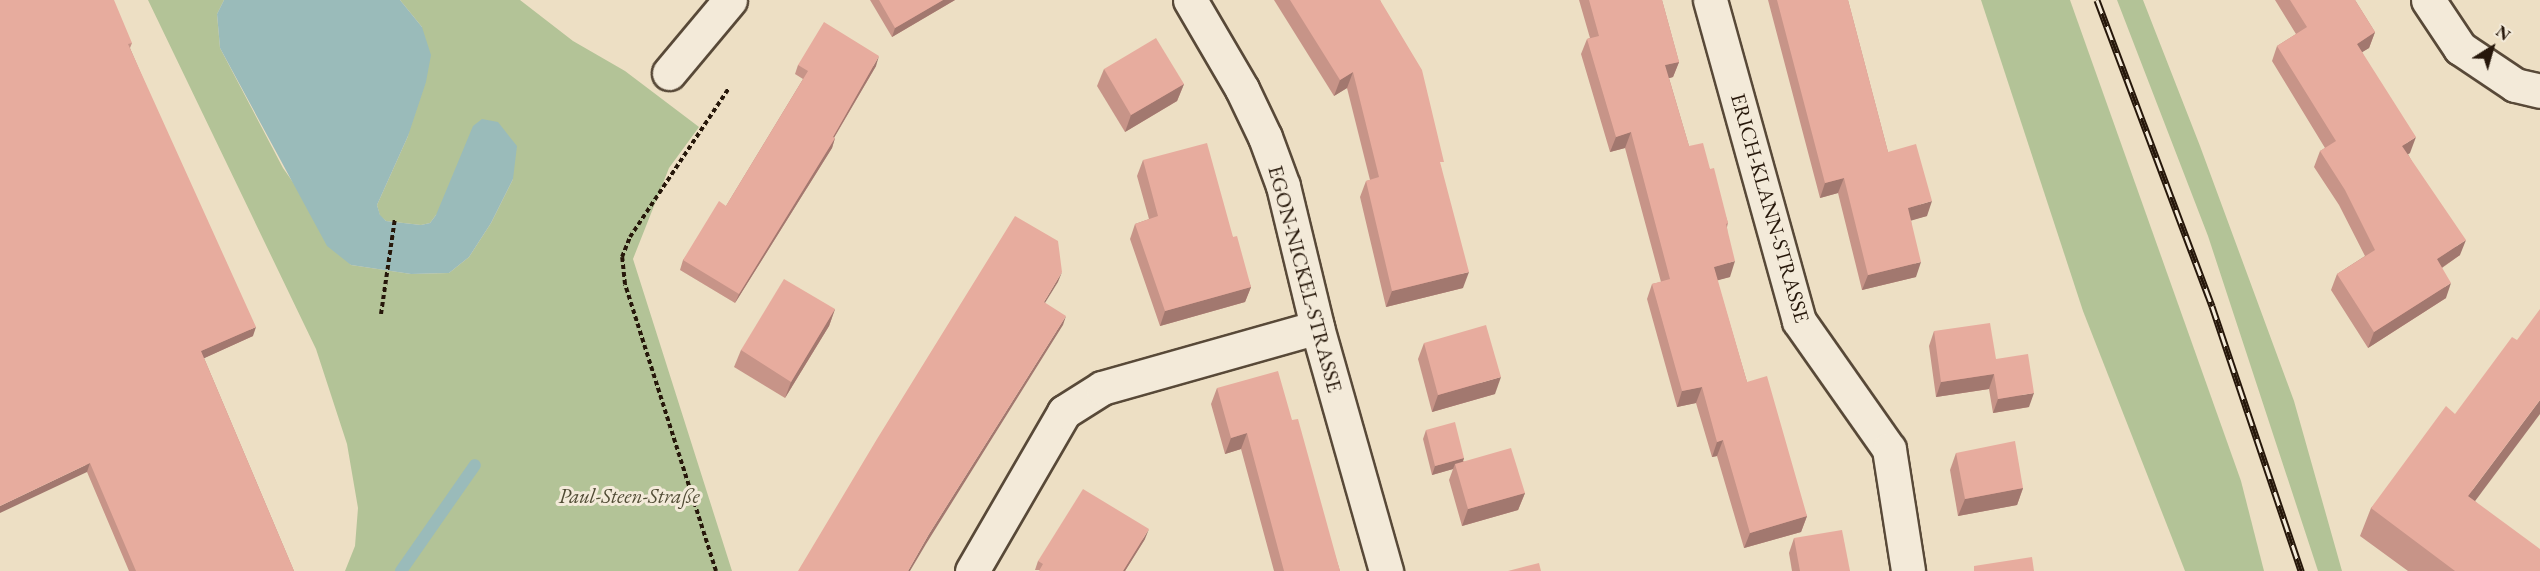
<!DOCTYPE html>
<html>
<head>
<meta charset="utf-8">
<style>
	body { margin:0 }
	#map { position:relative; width:2540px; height:571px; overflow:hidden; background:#eddfc4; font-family:"EB Garamond",serif }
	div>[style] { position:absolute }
	.green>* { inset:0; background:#b3c397 }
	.water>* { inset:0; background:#9abbba }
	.stream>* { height:12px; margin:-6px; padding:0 6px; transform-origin:6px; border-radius:6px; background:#9abbba }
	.path>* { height:4px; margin-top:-2px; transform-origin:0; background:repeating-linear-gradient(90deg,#26170a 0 4.5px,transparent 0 7.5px) }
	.roads { filter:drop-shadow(2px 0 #584938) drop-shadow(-2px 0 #584938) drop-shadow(0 2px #584938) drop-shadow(0 -2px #584938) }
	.minor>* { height:33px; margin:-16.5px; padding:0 16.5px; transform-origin:16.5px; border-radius:16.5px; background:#f3ead9 }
	.rail>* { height:7px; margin-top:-3.5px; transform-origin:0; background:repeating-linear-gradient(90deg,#f3ead9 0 14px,#26170a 0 28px); box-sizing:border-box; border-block:2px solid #26170a }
	.wall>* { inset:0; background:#c79488 }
	.shaded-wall>* { inset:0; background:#a2786f }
	.building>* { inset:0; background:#e7ac9e }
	span { translate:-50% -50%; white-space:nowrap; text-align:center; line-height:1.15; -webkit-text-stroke:6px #f3ead9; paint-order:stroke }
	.street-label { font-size:21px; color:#26170a }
	.park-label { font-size:21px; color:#504b34; font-style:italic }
	.north { position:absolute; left:2462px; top:18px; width:60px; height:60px; -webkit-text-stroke:4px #f3ead9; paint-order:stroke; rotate:37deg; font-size:16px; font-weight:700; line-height:24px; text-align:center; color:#26170a }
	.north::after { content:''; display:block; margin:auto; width:21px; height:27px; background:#26170a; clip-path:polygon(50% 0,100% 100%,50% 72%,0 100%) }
</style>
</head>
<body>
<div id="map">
	<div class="green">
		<i style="clip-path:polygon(148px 0,224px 0,217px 14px,220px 48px,283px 168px,351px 265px,411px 274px,449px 273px,469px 257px,491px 223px,513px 179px,436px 215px,430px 223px,421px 225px,386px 221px,380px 216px,377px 205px,408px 136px,422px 27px,400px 0,520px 0,573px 41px,625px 71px,699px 127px,669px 168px,633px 259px,732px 571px,345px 571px,355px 546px,358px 508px,347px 444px,316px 349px)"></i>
		<i style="clip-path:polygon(1981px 0,2070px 0,2241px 481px,2264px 571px,2185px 571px,2083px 311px)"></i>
		<i style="clip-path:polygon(2117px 0,2143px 0,2200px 146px,2294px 401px,2342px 571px,2318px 571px,2208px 236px)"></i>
	</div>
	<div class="water">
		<i style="clip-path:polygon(224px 0,400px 0,422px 27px,431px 55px,426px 82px,408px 136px,377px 205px,380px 215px,386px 221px,421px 225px,430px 223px,436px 215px,473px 126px,482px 119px,498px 122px,517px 146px,513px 179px,491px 223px,469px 257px,449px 273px,411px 274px,351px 265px,327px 246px,220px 48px,217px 14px)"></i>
	</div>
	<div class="stream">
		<i style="left:401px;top:571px;width:129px;rotate:-55.1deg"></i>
	</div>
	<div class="path">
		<i style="left:381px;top:314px;width:97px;rotate:-81.7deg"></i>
		<i style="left:716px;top:571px;width:301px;rotate:-107.6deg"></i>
		<i style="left:625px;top:284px;width:27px;rotate:-96deg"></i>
		<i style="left:622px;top:257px;width:22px;rotate:-68deg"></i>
		<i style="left:630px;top:237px;width:179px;rotate:-56.4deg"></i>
	</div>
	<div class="roads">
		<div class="minor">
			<i style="left:1190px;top:0;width:103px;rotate:59.7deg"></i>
			<i style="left:1242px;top:89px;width:53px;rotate:64.4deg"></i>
			<i style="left:1265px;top:137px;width:52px;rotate:69.8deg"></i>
			<i style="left:1283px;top:186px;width:145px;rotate:76.4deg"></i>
			<i style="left:1317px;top:327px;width:254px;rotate:74.2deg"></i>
			<i style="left:1710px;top:0;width:333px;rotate:74.5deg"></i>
			<i style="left:1799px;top:321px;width:156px;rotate:54.9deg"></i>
			<i style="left:1889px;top:449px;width:123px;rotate:81.1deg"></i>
			<i style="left:2428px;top:0;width:58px;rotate:56.3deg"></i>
			<i style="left:2460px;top:48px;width:66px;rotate:33.9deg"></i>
			<i style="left:2515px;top:85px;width:26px;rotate:13deg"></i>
			<i style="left:669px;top:73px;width:95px;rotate:-50.1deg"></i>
			<i style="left:972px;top:571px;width:184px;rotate:-59.9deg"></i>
			<i style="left:1064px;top:412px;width:45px;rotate:-32.3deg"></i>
			<i style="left:1102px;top:388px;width:223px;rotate:-15.8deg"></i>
		</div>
	</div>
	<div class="rail">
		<i style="left:2097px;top:0;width:327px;rotate:69.4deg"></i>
		<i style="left:2212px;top:306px;width:280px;rotate:71.4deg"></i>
	</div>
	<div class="wall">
		<i style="clip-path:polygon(0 0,132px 43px,130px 48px,253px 336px,204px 358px,294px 571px,129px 571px,87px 472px)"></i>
		<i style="clip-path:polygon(870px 0,955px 0,892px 37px)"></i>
		<i style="clip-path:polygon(1274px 0,1380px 0,1441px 168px,1463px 288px,1386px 307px,1360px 197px,1366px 181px,1370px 180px,1347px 88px,1334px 96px)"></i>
		<i style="clip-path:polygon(1579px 0,1662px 0,1679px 62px,1673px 77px,1669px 78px,1689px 146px,1710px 169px,1728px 223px,1727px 227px,1730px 277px,1717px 280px,1747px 382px,1807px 516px,1801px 532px,1744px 548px,1717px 456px,1712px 457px,1696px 403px,1677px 407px,1647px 299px,1652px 284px,1661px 282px,1625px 148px,1610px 152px,1581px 54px,1587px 39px,1590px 38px)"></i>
		<i style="clip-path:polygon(1768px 0,1848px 0,1888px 152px,1927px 216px,1911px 220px,1916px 277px,1862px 290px,1838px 193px,1820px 198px)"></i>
		<i style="clip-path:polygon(2275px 0,2355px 0,2375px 32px,2369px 48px,2362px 52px,2410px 153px,2408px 154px,2460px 255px,2442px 268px,2446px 298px,2368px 348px,2331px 290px,2337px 274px,2365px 256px,2339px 205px,2314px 167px,2320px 151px,2325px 148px,2272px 61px,2277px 46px,2296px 34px)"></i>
		<i style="clip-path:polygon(798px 65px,876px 66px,834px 138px,835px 138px,832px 148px,735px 303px,680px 270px,683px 260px,726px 206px,803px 79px,795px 74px)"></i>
		<i style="clip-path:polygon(1104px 69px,1184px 84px,1177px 101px,1125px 132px,1097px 86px)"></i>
		<i style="clip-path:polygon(1143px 160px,1233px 237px,1251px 287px,1245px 302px,1160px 326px,1130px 239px,1135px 224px,1149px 219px,1137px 176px)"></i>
		<i style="clip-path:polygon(835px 309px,829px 326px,785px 398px,734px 367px,741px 350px)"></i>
		<i style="clip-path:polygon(1934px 331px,1996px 359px,2029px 407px,1993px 413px,1989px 389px,1936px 397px,1929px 346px)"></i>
		<i style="clip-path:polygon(1424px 343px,1495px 394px,1432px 412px,1418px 359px)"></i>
		<i style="clip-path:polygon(1217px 388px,1292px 420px,1340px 571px,1274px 571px,1241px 449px,1225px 454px,1211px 404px)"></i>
		<i style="clip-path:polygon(2455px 414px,2475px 501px,2540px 571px,2408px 571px,2360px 536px,2371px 508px)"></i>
		<i style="clip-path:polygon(1426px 430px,1464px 458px,1463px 461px,1525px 493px,1518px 510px,1462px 526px,1449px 480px,1453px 469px,1432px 475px,1423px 439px)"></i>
		<i style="clip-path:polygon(1956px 453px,2023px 488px,2017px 505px,1958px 516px,1950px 470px)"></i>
		<i style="clip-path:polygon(1794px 538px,1850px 571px,1792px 571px,1789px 553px)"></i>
		<i style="clip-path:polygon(1145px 539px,1125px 571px,1035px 570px,1038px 561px)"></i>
	</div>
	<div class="shaded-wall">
		<i style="clip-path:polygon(943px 0,955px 0,892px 37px,895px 28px)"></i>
		<i style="clip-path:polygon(2375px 32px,2369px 48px,2351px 59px,2357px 44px)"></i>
		<i style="clip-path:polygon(879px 56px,876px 66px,829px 146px,833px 137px)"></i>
		<i style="clip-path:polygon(1679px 62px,1673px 77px,1660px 81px,1665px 65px)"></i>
		<i style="clip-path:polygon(1353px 72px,1347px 88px,1334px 96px,1340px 80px)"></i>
		<i style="clip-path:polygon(1184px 84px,1177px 101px,1125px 132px,1131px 115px)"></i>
		<i style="clip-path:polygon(1631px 132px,1625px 148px,1610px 152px,1616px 137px)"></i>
		<i style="clip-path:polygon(2416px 137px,2410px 153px,2396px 161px,2402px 146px)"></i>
		<i style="clip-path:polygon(835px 138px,832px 148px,735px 303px,739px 294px)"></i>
		<i style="clip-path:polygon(1844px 178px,1838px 193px,1820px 198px,1825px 183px)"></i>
		<i style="clip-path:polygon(1932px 201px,1927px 216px,1903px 223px,1908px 208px)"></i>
		<i style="clip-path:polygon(2466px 240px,2460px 255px,2431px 275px,2437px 259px)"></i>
		<i style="clip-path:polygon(1735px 261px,1730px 277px,1708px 283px,1714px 267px)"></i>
		<i style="clip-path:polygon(1921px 262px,1916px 277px,1862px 290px,1868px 275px)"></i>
		<i style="clip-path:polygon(1062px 272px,1058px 282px,1040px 311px,1044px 302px)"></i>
		<i style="clip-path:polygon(1469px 272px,1463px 288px,1386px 307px,1392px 291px)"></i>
		<i style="clip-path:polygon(2451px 283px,2446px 298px,2368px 348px,2374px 332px)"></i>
		<i style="clip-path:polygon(1251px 287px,1245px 302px,1160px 326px,1165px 311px)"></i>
		<i style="clip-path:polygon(835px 309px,829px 326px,785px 398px,791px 382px)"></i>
		<i style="clip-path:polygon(1066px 316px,1063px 325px,926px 544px,910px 571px,908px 571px,929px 534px)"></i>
		<i style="clip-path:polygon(256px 327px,253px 336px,198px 361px,201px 351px)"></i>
		<i style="clip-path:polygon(1994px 374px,1989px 389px,1936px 397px,1941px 382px)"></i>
		<i style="clip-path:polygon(1501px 377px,1495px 394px,1432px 412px,1438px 395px)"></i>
		<i style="clip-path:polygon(1702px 387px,1696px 403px,1677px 407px,1682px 391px)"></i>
		<i style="clip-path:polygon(2034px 393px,2029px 407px,1993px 413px,1998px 399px)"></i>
		<i style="clip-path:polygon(2540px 400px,2540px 414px,2458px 524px,2468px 496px)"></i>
		<i style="clip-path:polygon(1247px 433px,1241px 449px,1225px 454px,1231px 438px)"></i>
		<i style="clip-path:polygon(1723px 440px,1717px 456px,1712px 457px,1717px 442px)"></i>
		<i style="clip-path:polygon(1464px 458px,1461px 467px,1455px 464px,1453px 469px,1432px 475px,1435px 466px)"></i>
		<i style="clip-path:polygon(90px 463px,87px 472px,0 513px,0 506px)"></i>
		<i style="clip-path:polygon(2023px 488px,2017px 505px,1958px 516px,1965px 499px)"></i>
		<i style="clip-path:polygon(1525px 493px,1518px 510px,1462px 526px,1468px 509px)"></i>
		<i style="clip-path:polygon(1807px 516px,1801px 532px,1744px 548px,1750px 533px)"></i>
		<i style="clip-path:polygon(1149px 529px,1145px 539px,1125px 571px,1123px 571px)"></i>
	</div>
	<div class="building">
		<i style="clip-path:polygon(0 0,114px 0,132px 43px,128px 44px,256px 327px,201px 351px,294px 571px,136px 571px,90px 463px,0 506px)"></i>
		<i style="clip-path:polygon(879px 0,943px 0,895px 28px)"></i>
		<i style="clip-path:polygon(1290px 0,1380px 0,1422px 70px,1444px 162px,1440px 162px,1469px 272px,1392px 291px,1366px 181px,1379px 177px,1353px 72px,1340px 80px)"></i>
		<i style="clip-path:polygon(1589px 0,1662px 0,1679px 62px,1665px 65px,1689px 146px,1703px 143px,1710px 169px,1714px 168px,1728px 223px,1726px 224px,1735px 261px,1714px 267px,1747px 382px,1767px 376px,1807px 516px,1750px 533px,1723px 440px,1717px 442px,1702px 387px,1682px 391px,1652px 284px,1670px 279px,1631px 132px,1616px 137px,1587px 39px,1599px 36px)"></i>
		<i style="clip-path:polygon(1777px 0,1848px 0,1888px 152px,1916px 144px,1932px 201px,1908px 208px,1921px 262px,1868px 275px,1844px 178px,1825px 183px)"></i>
		<i style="clip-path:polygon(2290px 0,2355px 0,2375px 32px,2357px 44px,2416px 137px,2402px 146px,2466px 240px,2437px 259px,2451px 283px,2374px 332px,2337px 274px,2375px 250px,2345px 190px,2320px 151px,2336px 141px,2277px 46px,2307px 27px)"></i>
		<i style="clip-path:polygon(824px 22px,879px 56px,833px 137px,835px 138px,739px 294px,683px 260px,719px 201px,726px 206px,808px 71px,798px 65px)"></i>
		<i style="clip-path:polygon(1156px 38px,1184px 84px,1131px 115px,1104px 69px)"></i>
		<i style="clip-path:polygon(1207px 143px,1233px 237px,1237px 236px,1251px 287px,1165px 311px,1135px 224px,1158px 216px,1143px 160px)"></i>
		<i style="clip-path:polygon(1015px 216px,1058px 241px,1062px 272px,1044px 302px,1066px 316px,929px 534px,908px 571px,798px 571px,877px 439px)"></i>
		<i style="clip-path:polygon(784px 279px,835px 309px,791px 382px,741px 350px)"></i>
		<i style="clip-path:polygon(2540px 309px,2540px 400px,2468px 496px,2540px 549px,2540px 571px,2455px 571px,2371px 508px,2446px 406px,2455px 414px,2512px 337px,2517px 340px)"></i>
		<i style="clip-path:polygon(1990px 323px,1996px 359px,2028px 354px,2034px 393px,1998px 399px,1994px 374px,1941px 382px,1934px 331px)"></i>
		<i style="clip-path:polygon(1486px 325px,1501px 377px,1438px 395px,1424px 343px)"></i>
		<i style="clip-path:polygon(1278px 371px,1292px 420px,1298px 419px,1340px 571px,1284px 571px,1247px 433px,1231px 438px,1217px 388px)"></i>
		<i style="clip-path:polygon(1455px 422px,1464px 458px,1435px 466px,1426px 430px)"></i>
		<i style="clip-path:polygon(2015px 441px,2023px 488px,1965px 499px,1956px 453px)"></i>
		<i style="clip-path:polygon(1511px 448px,1525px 493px,1468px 509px,1455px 464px)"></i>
		<i style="clip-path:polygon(1083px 489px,1149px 529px,1123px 571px,1039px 571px,1043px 564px,1038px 561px)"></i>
		<i style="clip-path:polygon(1842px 530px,1850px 571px,1800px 571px,1794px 538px)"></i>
		<i style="clip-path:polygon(2032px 557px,2034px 571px,1974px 571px,1974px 566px)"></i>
		<i style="clip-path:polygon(1539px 563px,1541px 571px,1508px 571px)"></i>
	</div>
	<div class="street-label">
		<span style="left:1770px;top:208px;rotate:74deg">ERICH-KLANN-STRASSE</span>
		<span style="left:1305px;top:279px;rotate:75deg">EGON-NICKEL-STRASSE</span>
	</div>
	<div class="park-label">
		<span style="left:629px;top:496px">Paul-Steen-Straße</span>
	</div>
	<div class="north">N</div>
</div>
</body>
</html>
